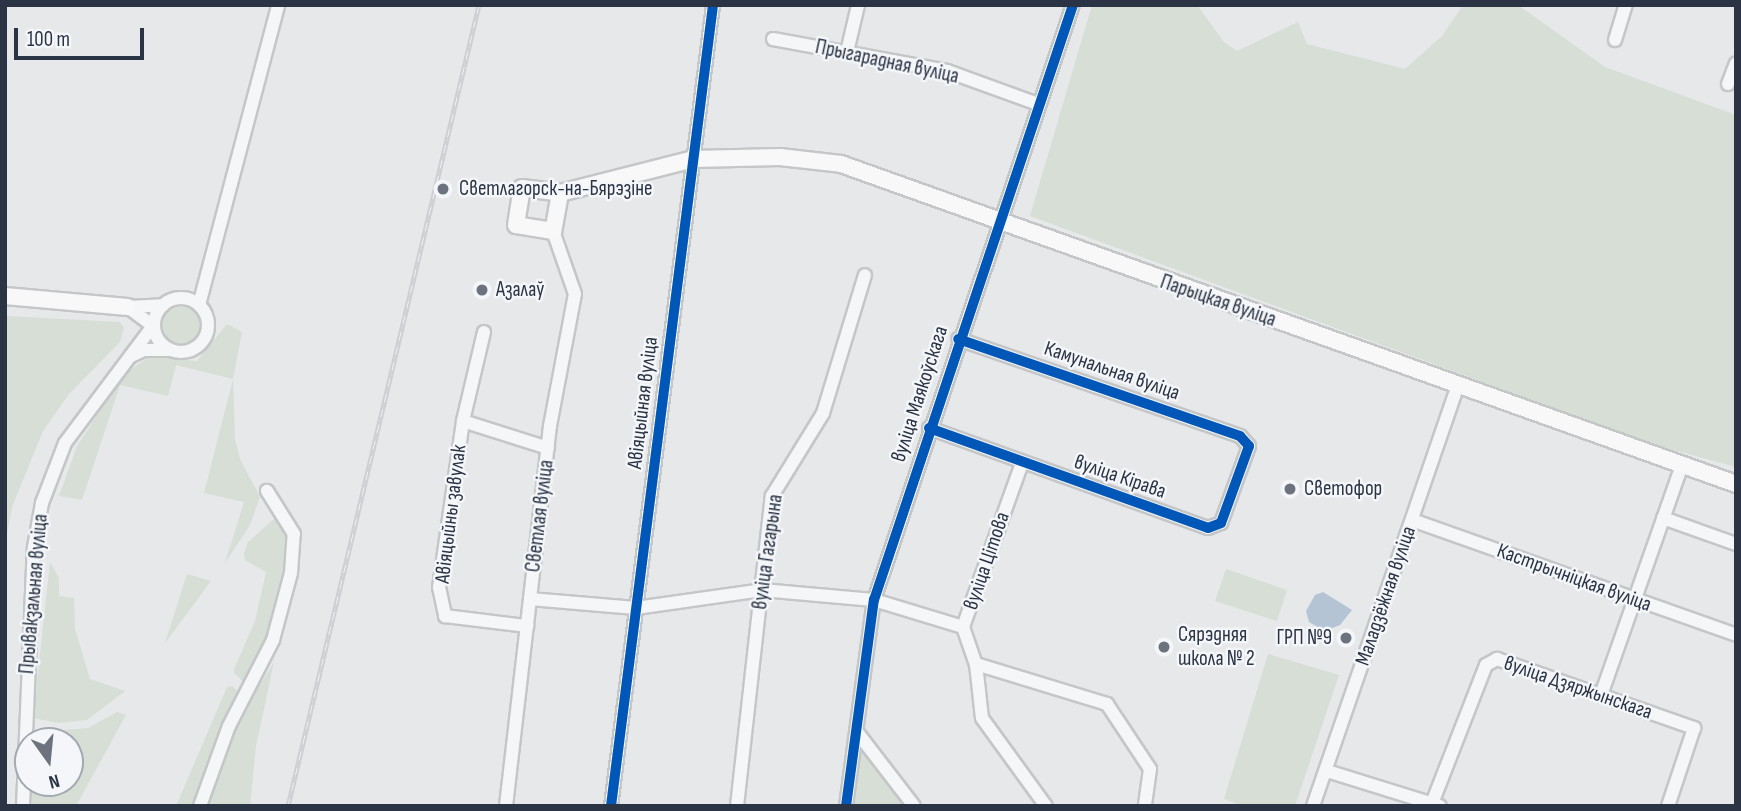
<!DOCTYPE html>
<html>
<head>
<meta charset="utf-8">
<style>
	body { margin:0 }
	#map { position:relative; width:1741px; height:811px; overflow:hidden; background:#e6e8ea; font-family:"Sofia Sans Condensed",sans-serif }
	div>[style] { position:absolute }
	.green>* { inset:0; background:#d6ded6 }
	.round { border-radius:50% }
	.water>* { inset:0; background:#b4c4d5 }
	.roads { filter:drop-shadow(2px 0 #c4c6c8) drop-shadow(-2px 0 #c4c6c8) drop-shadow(0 2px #c4c6c8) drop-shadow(0 -2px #c4c6c8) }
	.minor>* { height:12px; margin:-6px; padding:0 6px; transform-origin:6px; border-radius:6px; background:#f5f6f7 }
	.minor>.ring { margin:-6px; padding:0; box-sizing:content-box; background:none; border:12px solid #f5f6f7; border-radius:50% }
	.major>* { height:16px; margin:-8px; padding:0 8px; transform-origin:8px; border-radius:8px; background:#f8f8f8 }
	.rail>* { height:5px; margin-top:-2.5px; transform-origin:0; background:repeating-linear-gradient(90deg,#f4f6f9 0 8px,#cecfd2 0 16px); box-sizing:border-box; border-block:2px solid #cecfd2 }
	.cycleway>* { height:10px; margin:-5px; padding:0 5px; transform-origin:5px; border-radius:5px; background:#0057b8 }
	.dots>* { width:19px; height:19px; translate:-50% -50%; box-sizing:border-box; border:4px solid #f4f6f9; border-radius:50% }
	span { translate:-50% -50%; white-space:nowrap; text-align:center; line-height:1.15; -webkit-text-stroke:5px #f4f6f9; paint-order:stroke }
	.street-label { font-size:21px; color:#2b3445 }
	.poi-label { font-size:21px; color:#2b3445 }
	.left { translate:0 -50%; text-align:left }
	.right { translate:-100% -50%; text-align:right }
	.frame { position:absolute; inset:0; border:7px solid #2b3445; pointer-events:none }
	.north { position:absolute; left:14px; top:727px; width:70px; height:70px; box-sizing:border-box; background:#f4f6f9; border:2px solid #a4a8b1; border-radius:50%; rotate:165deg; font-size:19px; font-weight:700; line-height:28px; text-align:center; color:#2b3445 }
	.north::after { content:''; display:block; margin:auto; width:24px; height:32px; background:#6c737f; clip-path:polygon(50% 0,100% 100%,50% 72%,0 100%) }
	.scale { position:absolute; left:14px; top:28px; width:130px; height:32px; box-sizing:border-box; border:4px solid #2b3445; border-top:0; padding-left:9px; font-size:21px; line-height:24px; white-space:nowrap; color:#2b3445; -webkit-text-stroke:5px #f4f6f9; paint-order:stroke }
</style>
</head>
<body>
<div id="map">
	<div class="green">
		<i style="clip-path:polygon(1092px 5px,1197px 5px,1224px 42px,1237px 51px,1298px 22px,1307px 44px,1405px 69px,1442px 36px,1463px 5px,1518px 5px,1605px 67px,1736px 115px,1736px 467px,1655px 445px,1030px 216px)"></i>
		<i class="round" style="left:162px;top:307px;width:38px;height:38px"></i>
		<i style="clip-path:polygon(5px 316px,120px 322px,124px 328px,120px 342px,69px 394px,43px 431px,12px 507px,5px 545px)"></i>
		<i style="clip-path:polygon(227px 324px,242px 332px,233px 379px,235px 439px,240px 459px,260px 497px,250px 525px,225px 563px,244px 502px,204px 493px,233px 379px,176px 365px,168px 396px,120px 385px,82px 500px,59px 496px,77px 446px,124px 374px,151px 356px,197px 361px)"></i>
		<i style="clip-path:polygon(275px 518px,286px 525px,289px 567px,272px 638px,247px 685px,234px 673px,235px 667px,255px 621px,266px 572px,245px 560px,244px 553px,248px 542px)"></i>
		<i style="clip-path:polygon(50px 562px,59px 578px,59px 596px,74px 598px,75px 629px,90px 679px,125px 691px,87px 720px,58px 723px,33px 718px)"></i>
		<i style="clip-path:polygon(1226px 569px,1287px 590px,1277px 621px,1215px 601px)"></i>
		<i style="clip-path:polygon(187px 574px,211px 581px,165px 643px)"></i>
		<i style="clip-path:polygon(1268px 654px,1339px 675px,1295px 806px,1243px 806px,1224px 799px)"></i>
		<i style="clip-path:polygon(274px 662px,256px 746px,250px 806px,205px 806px,234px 726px)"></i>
		<i style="clip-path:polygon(232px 686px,242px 695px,197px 806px,176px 806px,227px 687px)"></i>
		<i style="clip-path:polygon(117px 712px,126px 715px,76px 806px,32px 806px,31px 783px,70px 783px,70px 741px,31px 741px,38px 732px,88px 728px)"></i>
		<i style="clip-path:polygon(860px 745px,907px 806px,853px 806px)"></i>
	</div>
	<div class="water">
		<i style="clip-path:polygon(1323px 592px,1352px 610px,1340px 625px,1325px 631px,1309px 622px,1306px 611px,1315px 595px)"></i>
	</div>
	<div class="roads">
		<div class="minor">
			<i style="left:773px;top:39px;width:177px;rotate:10.4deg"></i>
			<i style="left:947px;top:71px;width:97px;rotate:19.9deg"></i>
			<i style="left:1615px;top:40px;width:37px;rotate:-73deg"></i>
			<i style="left:847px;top:52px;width:48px;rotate:-76.8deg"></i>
			<i style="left:1728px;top:84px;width:22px;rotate:-69deg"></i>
			<i class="ring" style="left:154px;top:298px;width:42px;height:42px"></i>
			<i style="left:199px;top:305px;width:310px;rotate:-75.2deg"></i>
			<i style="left:128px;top:307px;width:35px;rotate:-3deg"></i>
			<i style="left:484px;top:332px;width:91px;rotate:103.3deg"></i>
			<i style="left:463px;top:421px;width:168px;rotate:98.2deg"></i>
			<i style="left:439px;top:587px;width:30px;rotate:78deg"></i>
			<i style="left:445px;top:616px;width:83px;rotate:7deg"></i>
			<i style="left:131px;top:356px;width:14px;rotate:-25deg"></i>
			<i style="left:144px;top:350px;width:25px"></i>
			<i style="left:463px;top:421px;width:89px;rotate:17.6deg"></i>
			<i style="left:929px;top:428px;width:296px;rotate:19.7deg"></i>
			<i style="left:1208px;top:528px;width:14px;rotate:-21deg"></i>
			<i style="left:1221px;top:523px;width:82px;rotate:-70deg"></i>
			<i style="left:1249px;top:446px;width:13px;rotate:-132deg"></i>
			<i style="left:1240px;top:436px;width:298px;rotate:-161deg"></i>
			<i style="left:1022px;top:463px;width:174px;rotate:109.8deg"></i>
			<i style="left:963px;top:627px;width:39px;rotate:71deg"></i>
			<i style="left:976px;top:664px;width:54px;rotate:83.7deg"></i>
			<i style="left:982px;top:718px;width:109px;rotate:54deg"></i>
			<i style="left:1663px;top:518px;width:77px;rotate:19.6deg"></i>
			<i style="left:1412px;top:520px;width:344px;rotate:19.5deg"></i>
			<i style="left:530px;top:599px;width:106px;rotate:4.9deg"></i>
			<i style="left:636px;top:608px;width:127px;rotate:-8.1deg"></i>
			<i style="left:762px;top:590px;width:112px;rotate:5.1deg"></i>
			<i style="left:874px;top:600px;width:93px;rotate:16.9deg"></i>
			<i style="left:976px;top:664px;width:137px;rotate:17deg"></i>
			<i style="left:1107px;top:704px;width:78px;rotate:56.5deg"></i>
			<i style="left:1150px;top:769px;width:37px;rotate:98deg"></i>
			<i style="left:1601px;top:695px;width:244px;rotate:-70.6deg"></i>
			<i style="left:857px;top:732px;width:93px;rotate:52.4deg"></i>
			<i style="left:1327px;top:771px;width:118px;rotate:17.2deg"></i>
			<i style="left:23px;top:806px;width:259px;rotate:-87.6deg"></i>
			<i style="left:34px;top:547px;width:45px;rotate:-79.7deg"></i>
			<i style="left:42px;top:503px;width:64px;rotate:-69deg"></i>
			<i style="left:65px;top:443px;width:146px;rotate:-53.1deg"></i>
			<i style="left:153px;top:326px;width:31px;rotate:-143deg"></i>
			<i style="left:200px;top:806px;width:85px;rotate:-70.1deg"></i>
			<i style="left:229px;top:726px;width:97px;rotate:-62.9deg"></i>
			<i style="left:273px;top:640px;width:69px;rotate:-75deg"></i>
			<i style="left:291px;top:573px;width:39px;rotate:-86deg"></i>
			<i style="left:294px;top:534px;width:51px;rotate:-122.1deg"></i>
			<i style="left:506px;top:806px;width:383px;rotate:-83.4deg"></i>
			<i style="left:550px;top:426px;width:134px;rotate:-79.3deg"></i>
			<i style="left:575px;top:294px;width:67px;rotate:-109.2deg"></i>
			<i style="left:611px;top:806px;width:807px;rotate:-82.74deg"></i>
			<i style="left:737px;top:806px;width:312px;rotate:-83.6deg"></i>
			<i style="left:772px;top:496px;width:97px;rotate:-58.4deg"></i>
			<i style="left:823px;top:413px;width:144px;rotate:-73.1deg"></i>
			<i style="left:846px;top:806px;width:208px;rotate:-82.3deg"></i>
			<i style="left:874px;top:600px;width:627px;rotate:-71.51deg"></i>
			<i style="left:1313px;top:806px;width:444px;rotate:-71deg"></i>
			<i style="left:1431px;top:806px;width:151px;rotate:-68.7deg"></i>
			<i style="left:1486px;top:665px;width:13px;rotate:-29deg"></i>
			<i style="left:1497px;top:659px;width:209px;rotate:19.3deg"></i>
			<i style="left:1694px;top:728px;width:82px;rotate:108.4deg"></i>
		</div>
		<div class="major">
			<i style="left:560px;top:193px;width:39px;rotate:100deg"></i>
			<i style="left:553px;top:231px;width:37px;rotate:-171deg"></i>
			<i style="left:516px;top:225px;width:37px;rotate:-81deg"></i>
			<i style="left:522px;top:188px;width:38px;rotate:7deg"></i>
			<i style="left:560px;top:193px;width:137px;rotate:-14.3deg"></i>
			<i style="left:693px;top:159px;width:87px;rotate:-1.3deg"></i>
			<i style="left:780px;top:157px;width:61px;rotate:6.5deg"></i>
			<i style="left:841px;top:164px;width:950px;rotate:19.67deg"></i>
			<i style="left:5px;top:296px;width:123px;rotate:5.1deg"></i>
		</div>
	</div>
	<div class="rail">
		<i style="left:288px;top:806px;width:823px;rotate:-76.59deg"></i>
	</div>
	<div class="cycleway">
		<i style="left:929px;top:428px;width:296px;rotate:19.7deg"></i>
		<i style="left:1208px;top:528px;width:14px;rotate:-21deg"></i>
		<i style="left:1221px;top:523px;width:82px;rotate:-70deg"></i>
		<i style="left:1249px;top:446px;width:13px;rotate:-132deg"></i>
		<i style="left:1240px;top:436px;width:298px;rotate:-161deg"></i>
		<i style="left:611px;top:806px;width:807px;rotate:-82.74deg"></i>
		<i style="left:846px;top:806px;width:208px;rotate:-82.3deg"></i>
		<i style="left:874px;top:600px;width:627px;rotate:-71.51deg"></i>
	</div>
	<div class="dots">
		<i style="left:443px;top:189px;background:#6c737f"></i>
		<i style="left:482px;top:290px;background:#6c737f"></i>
		<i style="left:1290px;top:489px;background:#6c737f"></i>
		<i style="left:1346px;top:638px;background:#6c737f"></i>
		<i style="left:1164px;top:647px;background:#6c737f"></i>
	</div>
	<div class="street-label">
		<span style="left:887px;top:62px;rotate:12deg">Прыгарадная вуліца</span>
		<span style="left:1218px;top:301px;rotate:19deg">Парыцкая вуліца</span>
		<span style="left:1112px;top:371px;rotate:19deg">Камунальная вуліца</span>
		<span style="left:920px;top:394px;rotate:-72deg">вуліца Маякоўскага</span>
		<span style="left:643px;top:403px;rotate:-83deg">Авіяцыйная вуліца</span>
		<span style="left:1120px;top:477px;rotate:19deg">вуліца Кірава</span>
		<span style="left:451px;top:514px;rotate:-83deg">Авіяцыйны завулак</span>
		<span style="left:540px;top:516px;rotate:-83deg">Светлая вуліца</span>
		<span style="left:768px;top:552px;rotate:-82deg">вуліца Гагарына</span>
		<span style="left:987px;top:561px;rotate:-71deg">вуліца Цітова</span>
		<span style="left:1574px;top:578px;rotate:20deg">Кастрычніцкая вуліца</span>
		<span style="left:34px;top:594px;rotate:-85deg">Прывакзальная вуліца</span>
		<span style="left:1386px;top:596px;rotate:-71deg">Маладзёжная вуліца</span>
		<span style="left:1578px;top:688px;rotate:19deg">вуліца Дзяржынскага</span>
	</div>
	<div class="poi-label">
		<span class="left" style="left:459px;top:189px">Светлагорск-на-Бярэзіне</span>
		<span class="left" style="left:496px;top:290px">Азалаў</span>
		<span class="left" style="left:1304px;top:489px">Светофор</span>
		<span class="left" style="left:1178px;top:647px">Сярэдняя<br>школа № 2</span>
		<span class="right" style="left:1332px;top:638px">ГРП №9</span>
	</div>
	<div class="frame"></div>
	<div class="north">N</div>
	<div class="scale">100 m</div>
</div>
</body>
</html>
